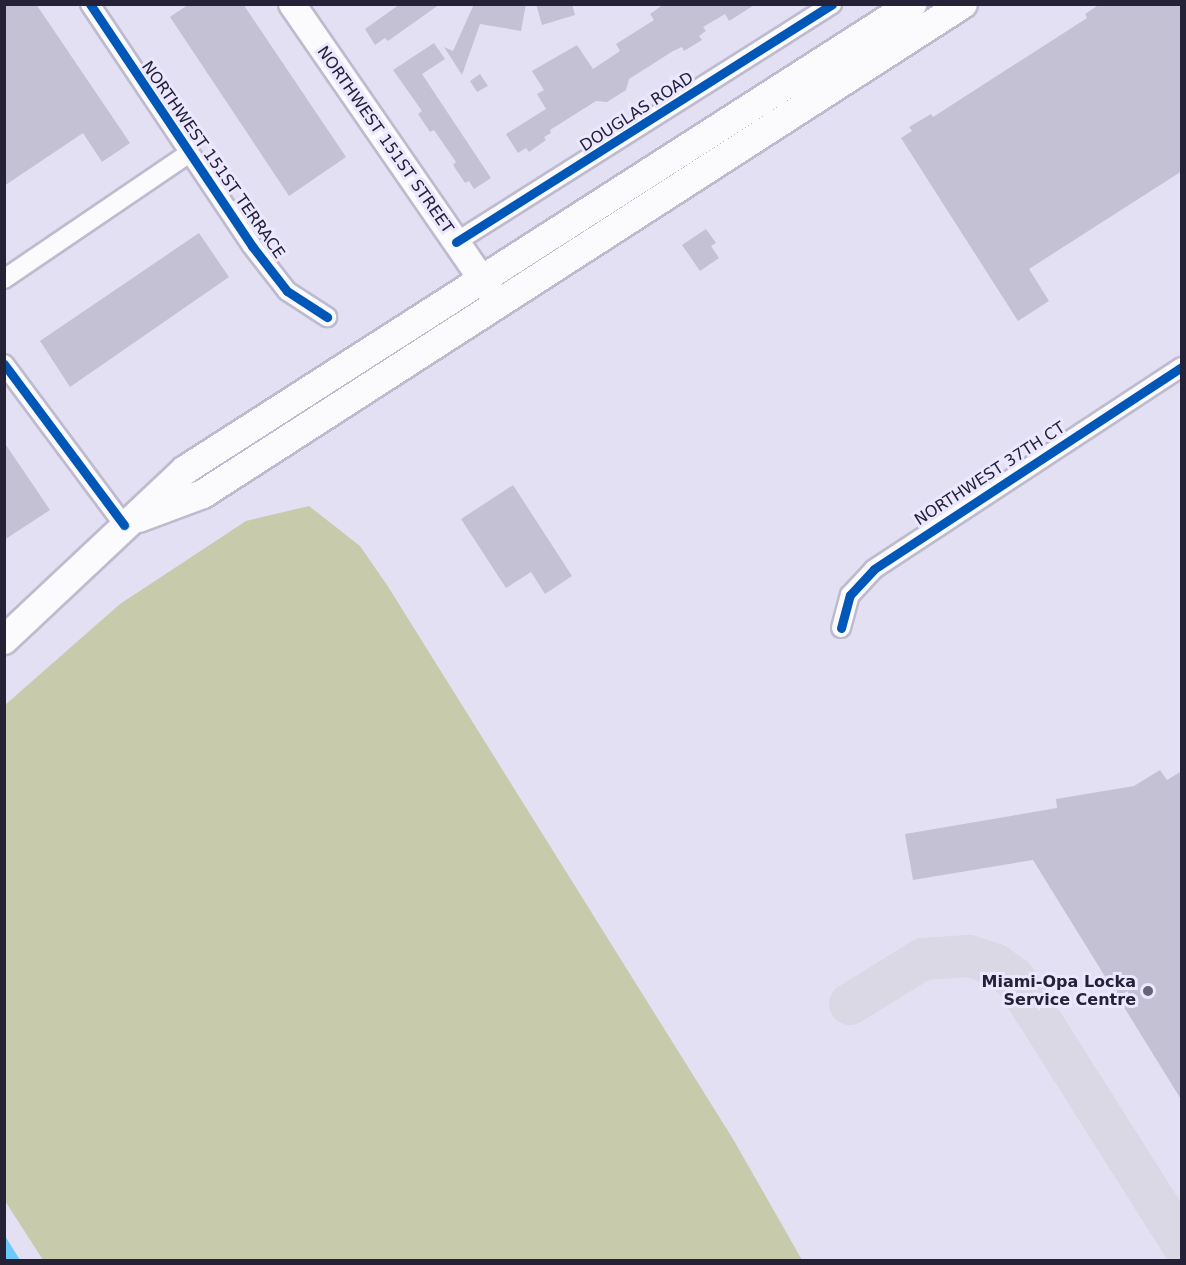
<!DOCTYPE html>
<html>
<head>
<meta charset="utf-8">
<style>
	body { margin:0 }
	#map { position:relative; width:1186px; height:1265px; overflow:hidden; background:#e3e0f3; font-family:"DejaVu Sans",sans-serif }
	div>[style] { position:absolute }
	.green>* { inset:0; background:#c8cbab }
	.water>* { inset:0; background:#6dc9f8 }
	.taxiway>* { height:42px; margin:-21px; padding:0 21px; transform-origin:21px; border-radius:21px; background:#d9d8e4 }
	.building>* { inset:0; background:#c4c1d4 }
	.roads { filter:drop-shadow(2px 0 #bebbce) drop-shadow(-2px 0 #bebbce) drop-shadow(0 2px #bebbce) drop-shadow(0 -2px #bebbce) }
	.street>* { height:18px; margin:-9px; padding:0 9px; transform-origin:9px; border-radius:9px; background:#fbfafd }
	.secondary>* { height:26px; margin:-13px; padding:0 13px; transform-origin:13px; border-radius:13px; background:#fbfafd }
	.primary>* { height:28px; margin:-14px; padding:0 14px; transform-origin:14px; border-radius:14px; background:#fbfafd }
	.cycleway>* { height:9px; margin:-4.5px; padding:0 4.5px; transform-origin:4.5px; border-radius:4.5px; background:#0057b8 }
	.dots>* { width:16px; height:16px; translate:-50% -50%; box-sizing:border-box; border:3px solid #ebe7ff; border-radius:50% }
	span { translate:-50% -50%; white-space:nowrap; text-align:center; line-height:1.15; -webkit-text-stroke:6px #ebe7ff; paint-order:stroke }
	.street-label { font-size:16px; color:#252136 }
	.poi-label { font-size:16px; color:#252136; font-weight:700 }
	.right { translate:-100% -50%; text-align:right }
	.frame { position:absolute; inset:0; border:6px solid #252136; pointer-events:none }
</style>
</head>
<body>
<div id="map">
	<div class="green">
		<i style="clip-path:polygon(309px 506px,360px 546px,387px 585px,733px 1139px,802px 1260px,43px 1260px,5px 1201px,5px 705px,120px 604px,246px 521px)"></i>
	</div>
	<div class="water">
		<i style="clip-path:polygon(4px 1236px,5px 1236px,20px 1260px,5px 1260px)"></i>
	</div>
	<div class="taxiway">
		<i style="left:850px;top:1004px;width:86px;rotate:-31.7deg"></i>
		<i style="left:923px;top:959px;width:46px;rotate:-3.7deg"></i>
		<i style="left:969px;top:956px;width:28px;rotate:18deg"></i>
		<i style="left:996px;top:965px;width:22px;rotate:36deg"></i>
		<i style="left:1014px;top:978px;width:315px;rotate:57.7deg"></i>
	</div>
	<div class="building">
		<i style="clip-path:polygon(4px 4px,36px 4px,130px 143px,102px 162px,83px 133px,4px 186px)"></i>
		<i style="clip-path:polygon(189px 4px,243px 4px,346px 157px,289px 196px,170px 17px)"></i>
		<i style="clip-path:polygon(400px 4px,440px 4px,388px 41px,385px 38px,375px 45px,365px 29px)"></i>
		<i style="clip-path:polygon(474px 4px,526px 4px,521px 31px,480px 24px,462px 75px,444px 47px,453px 51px)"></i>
		<i style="clip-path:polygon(536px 4px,572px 4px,575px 15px,542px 25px)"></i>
		<i style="clip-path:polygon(664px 4px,756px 4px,729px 21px,725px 14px,703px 27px,706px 31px,699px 36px,702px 40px,684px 51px,682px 47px,673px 51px,629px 79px,626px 90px,607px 102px,596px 101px,550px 130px,551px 133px,544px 137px,546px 140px,529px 152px,526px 148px,518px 153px,506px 134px,546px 109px,537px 94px,544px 90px,532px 71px,577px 45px,593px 69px,620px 51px,616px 44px,654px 20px,650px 14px)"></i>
		<i style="clip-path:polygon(1100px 4px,1182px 4px,1182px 171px,1029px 269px,1049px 301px,1018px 321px,901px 138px,912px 131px,909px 127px,931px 114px,933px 117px,1087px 18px,1085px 14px)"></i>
		<i style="clip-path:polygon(434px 43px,445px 59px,422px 74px,491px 178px,474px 189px,469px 181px,465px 183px,453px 165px,456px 162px,434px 130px,430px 132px,418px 114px,422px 111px,393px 70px)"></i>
		<i style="clip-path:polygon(480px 74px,488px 86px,477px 92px,470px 81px)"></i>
		<i style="clip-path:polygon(706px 229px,716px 243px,711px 246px,719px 258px,700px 271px,682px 245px)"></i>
		<i style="clip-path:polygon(199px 233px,229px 277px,70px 387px,40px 341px)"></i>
		<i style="clip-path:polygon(4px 442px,50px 510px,4px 540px)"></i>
		<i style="clip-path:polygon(513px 485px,572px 576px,545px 594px,531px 572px,506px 588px,461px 519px)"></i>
		<i style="clip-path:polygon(1160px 770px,1167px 780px,1182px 771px,1182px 1101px,1033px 860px,913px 880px,905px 834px,1057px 808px,1056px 799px,1134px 786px)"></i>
	</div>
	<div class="roads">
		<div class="street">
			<i style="left:90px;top:4px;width:291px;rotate:56.2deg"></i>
			<i style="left:252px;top:246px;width:57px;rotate:52.1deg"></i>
			<i style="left:287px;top:291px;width:48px;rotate:33deg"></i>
			<i style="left:456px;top:242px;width:445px;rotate:-32.3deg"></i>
			<i style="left:4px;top:279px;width:222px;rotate:-34.2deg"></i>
			<i style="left:4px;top:364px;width:201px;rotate:53.3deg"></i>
			<i style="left:841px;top:628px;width:34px;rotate:-75deg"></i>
			<i style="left:850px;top:595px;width:35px;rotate:-47deg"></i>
			<i style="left:874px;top:569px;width:368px;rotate:-33.3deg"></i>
		</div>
		<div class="secondary">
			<i style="left:292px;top:4px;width:356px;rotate:55.4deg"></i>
		</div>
		<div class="primary">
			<i style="left:139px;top:518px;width:68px;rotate:-20.6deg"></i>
			<i style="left:203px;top:494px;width:904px;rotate:-32.81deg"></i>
			<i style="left:4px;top:640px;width:248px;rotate:-43.2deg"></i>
			<i style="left:185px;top:470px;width:864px;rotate:-32.66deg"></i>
		</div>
	</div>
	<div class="cycleway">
		<i style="left:90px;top:4px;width:291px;rotate:56.2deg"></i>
		<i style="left:252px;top:246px;width:57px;rotate:52.1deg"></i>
		<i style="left:287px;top:291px;width:48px;rotate:33deg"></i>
		<i style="left:456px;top:242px;width:445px;rotate:-32.3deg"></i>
		<i style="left:4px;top:364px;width:201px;rotate:53.3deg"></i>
		<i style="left:841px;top:628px;width:34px;rotate:-75deg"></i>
		<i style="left:850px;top:595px;width:35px;rotate:-47deg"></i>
		<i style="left:874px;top:569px;width:368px;rotate:-33.3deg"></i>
	</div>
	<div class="dots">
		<i style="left:1148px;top:991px;background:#686478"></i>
	</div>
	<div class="street-label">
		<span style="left:637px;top:112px;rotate:-33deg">DOUGLAS ROAD</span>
		<span style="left:385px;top:140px;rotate:55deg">NORTHWEST 151ST STREET</span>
		<span style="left:213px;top:160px;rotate:55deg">NORTHWEST 151ST TERRACE</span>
		<span style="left:990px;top:474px;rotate:-33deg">NORTHWEST 37TH CT</span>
	</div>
	<div class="poi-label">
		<span class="right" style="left:1136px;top:991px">Miami-Opa Locka<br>Service Centre</span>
	</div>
	<div class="frame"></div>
</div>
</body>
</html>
